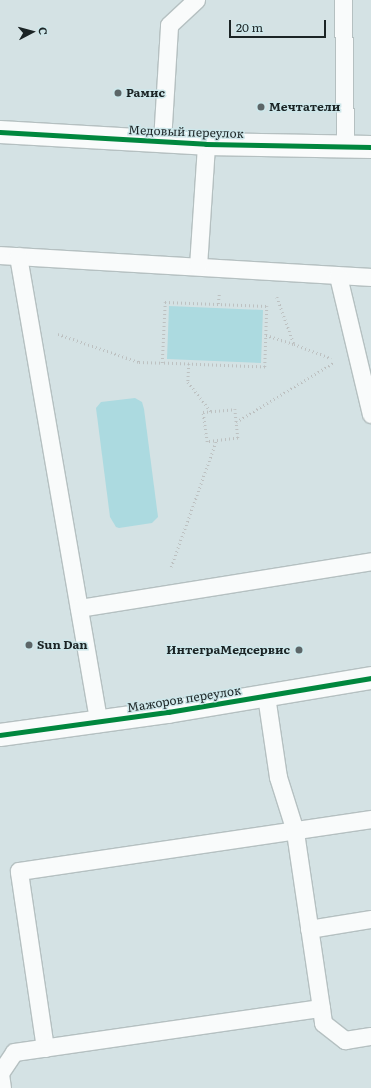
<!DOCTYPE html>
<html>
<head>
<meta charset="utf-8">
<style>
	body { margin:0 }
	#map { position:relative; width:371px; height:1088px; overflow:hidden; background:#d4e2e4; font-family:Literata,serif }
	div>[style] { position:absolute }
	.green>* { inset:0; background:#acdae0 }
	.path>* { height:2.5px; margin-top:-1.25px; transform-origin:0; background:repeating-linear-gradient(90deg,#bdc1c1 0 1px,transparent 0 4px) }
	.roads { filter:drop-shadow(1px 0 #b5c0c1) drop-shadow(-1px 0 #b5c0c1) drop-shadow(0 1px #b5c0c1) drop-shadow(0 -1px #b5c0c1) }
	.service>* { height:17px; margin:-8.5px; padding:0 8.5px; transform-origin:8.5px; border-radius:8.5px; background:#f9fbfb }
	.minor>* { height:22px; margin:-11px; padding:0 11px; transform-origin:11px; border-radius:11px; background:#f9fbfb }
	.cycleway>* { height:5px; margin:-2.5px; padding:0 2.5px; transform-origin:2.5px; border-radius:2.5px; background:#00873e }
	.dots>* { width:11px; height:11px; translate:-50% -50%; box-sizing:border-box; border:2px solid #cee7ea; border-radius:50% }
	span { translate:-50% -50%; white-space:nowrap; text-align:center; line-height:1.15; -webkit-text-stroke:3px #cee7ea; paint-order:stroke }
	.poi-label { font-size:12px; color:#1b2425; font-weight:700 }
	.left { translate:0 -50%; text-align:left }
	.right { translate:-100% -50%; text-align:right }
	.street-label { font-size:12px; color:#1b2425 }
	.north { position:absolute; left:12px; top:12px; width:40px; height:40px; -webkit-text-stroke:3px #cee7ea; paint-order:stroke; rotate:84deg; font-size:11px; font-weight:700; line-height:16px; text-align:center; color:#1b2425 }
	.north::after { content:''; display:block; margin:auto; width:14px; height:18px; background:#1b2425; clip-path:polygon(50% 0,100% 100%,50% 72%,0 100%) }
	.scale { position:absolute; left:229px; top:20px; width:97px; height:18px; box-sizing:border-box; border:2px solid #1b2425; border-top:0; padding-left:5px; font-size:12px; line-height:14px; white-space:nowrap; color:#1b2425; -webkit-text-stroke:3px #cee7ea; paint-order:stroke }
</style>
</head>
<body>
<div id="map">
	<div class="green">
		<i style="clip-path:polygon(169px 306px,263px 310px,261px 363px,167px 359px)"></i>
		<i style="clip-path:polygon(135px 398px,142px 402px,144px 409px,158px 517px,152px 523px,119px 528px,116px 527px,110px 517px,96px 408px,101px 402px)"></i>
	</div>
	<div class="path">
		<i style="left:277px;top:297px;width:50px;rotate:70.1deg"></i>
		<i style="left:294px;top:344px;width:40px;rotate:21deg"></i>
		<i style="left:165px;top:302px;width:102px;rotate:2.2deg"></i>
		<i style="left:267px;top:306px;width:61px;rotate:91.9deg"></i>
		<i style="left:265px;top:367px;width:103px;rotate:-177.8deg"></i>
		<i style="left:162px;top:363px;width:61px;rotate:-87.2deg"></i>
		<i style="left:218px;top:304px;width:10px;rotate:-84deg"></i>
		<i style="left:58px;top:334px;width:86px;rotate:19.1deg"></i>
		<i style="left:139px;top:362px;width:23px;rotate:2deg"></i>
		<i style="left:266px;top:335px;width:29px;rotate:18deg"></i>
		<i style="left:189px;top:364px;width:18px;rotate:93deg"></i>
		<i style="left:188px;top:382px;width:37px;rotate:52deg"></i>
		<i style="left:235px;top:409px;width:29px;rotate:84deg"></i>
		<i style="left:238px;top:438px;width:31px;rotate:173deg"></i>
		<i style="left:207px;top:442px;width:30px;rotate:-98deg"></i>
		<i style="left:203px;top:412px;width:32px;rotate:-5deg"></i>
		<i style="left:236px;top:422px;width:114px;rotate:-31.3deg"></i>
		<i style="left:171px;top:567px;width:134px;rotate:-70.3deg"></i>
	</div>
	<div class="roads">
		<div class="service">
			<i style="left:343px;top:0;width:147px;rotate:89.2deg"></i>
			<i style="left:162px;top:141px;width:116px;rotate:-86.5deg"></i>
			<i style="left:169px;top:25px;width:37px;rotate:-43deg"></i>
			<i style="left:0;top:255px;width:372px;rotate:3.4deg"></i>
			<i style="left:18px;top:256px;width:474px;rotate:80.2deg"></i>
			<i style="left:198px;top:266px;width:122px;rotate:-86.2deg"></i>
			<i style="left:338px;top:276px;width:142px;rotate:76.6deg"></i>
			<i style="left:79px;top:608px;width:296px;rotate:-9.1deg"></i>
			<i style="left:309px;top:929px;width:63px;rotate:-9.2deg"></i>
			<i style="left:321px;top:1008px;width:15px;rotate:82deg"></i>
			<i style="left:323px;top:1023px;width:28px;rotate:38deg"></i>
			<i style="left:345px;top:1040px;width:26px;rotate:-9deg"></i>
			<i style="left:45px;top:1048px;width:179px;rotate:-98.4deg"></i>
			<i style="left:19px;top:871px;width:356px;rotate:-8.4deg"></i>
			<i style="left:2px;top:1088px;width:15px;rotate:-98deg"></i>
			<i style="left:0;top:1073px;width:25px;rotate:-56deg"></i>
			<i style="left:14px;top:1052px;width:310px;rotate:-8.2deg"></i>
			<i style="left:321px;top:1008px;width:179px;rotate:-98.4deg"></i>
			<i style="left:295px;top:831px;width:57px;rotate:-107.5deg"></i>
			<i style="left:278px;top:777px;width:82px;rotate:-98.4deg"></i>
		</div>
		<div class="minor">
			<i style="left:0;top:132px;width:206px;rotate:3.3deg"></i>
			<i style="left:206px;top:144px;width:165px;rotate:1deg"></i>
			<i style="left:0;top:735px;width:170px;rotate:-7.8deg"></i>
			<i style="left:168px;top:712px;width:206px;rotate:-9.5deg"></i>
		</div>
	</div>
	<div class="cycleway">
		<i style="left:0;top:132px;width:206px;rotate:3.3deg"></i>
		<i style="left:206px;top:144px;width:165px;rotate:1deg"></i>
		<i style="left:0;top:735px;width:170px;rotate:-7.8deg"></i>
		<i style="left:168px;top:712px;width:206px;rotate:-9.5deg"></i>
	</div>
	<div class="dots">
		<i style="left:118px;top:93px;background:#5c6668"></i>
		<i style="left:261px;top:107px;background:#5c6668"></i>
		<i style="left:29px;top:645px;background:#5c6668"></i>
		<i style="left:299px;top:650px;background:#5c6668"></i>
	</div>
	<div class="poi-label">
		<span class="left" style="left:126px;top:93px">Рамис</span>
		<span class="left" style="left:269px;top:107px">Мечтатели</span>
		<span class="left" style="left:37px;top:645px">Sun Dan</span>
		<span class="right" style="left:290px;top:650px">ИнтеграМедсервис</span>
	</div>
	<div class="street-label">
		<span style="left:186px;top:132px;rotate:2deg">Медовый переулок</span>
		<span style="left:184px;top:699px;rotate:-9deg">Мажоров переулок</span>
	</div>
	<div class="north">С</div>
	<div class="scale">20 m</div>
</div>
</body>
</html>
